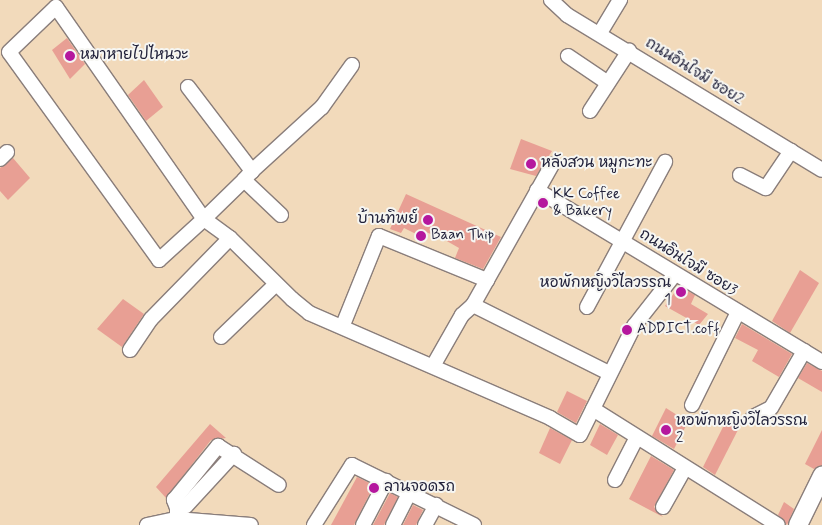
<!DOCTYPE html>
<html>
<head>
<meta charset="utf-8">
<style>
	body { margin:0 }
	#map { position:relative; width:822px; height:525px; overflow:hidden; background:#f2dabb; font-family:Mynerve,"Playpen Sans Thai",sans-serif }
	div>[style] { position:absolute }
	.building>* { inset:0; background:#e89f94 }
	.roads { filter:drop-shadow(1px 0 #8a7e7b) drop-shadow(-1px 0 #8a7e7b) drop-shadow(0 1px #8a7e7b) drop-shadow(0 -1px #8a7e7b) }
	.minor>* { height:14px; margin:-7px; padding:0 7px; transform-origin:7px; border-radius:7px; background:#fff }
	.major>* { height:18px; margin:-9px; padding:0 9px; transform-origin:9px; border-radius:9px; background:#fff }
	.dots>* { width:14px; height:14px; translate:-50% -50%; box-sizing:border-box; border:2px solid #f6f6f2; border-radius:50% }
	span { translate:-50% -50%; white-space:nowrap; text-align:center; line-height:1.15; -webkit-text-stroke:4px #f6f6f2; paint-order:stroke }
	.poi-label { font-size:15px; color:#22223b }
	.left { translate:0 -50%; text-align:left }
	.right { translate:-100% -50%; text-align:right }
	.street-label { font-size:15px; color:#22223b }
</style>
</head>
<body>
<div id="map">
	<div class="building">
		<i style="clip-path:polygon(67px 38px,85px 64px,70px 79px,52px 50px)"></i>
		<i style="clip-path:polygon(144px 80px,163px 107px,146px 121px,128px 95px)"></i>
		<i style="clip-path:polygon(521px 139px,552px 151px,536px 176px,510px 169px)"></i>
		<i style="clip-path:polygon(13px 158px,30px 178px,8px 200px,0 191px,0 168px)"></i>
		<i style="clip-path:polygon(406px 194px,501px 237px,483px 269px,455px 258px,459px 248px,445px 240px,426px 232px,424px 238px,404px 228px,401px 233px,390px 229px)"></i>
		<i style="clip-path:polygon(800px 270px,819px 283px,790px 333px,772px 321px)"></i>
		<i style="clip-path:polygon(679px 286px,695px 295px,691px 304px,708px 314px,699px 325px,665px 306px)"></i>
		<i style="clip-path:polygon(123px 299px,144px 314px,122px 347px,97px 329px)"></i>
		<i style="clip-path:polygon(742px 324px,792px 354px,779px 377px,752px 361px,758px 350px,735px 338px)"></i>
		<i style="clip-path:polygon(807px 363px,822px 371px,822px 392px,798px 378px)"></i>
		<i style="clip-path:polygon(567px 391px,587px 401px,576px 423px,557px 412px)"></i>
		<i style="clip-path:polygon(666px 408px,688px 422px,674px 449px,652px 436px)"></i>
		<i style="clip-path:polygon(728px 417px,742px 422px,715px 475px,703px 467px)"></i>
		<i style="clip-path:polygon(210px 424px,226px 438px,211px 440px,166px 498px,156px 487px)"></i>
		<i style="clip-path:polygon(600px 424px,618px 435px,607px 455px,590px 445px)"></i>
		<i style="clip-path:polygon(550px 428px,572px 440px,560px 464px,539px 453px)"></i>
		<i style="clip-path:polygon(822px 430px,822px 465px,814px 469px,805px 464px)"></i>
		<i style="clip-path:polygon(651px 456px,674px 470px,654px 507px,663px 517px,629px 499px)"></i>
		<i style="clip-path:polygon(357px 477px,374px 485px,354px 525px,331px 525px)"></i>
		<i style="clip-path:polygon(390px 493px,398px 497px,384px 525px,373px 525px)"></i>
		<i style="clip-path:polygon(784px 502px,794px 509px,787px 525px,778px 515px)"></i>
		<i style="clip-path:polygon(413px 505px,423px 510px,416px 525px,403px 525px)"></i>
	</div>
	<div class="roads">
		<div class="minor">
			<i style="left:551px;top:0;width:22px;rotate:43deg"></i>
			<i style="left:567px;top:15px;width:298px;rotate:31.3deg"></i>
			<i style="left:600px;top:33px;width:39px;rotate:-59deg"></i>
			<i style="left:568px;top:56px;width:48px;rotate:34deg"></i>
			<i style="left:352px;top:65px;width:52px;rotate:125.5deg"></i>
			<i style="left:322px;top:107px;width:95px;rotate:137.6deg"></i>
			<i style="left:252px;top:171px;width:12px;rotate:132deg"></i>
			<i style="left:244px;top:180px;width:56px;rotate:135.7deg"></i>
			<i style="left:204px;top:219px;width:61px;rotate:137.7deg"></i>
			<i style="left:159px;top:260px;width:256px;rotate:-125.8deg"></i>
			<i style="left:9px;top:52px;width:65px;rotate:-43.8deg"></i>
			<i style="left:56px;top:7px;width:259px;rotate:55.1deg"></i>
			<i style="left:204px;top:219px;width:32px;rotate:36deg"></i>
			<i style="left:230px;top:238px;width:87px;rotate:44.5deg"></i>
			<i style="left:292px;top:299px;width:22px;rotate:39deg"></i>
			<i style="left:309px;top:313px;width:263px;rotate:23.5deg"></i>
			<i style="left:550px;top:418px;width:34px;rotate:30deg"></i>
			<i style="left:580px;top:435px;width:122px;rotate:-63.6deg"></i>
			<i style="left:634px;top:326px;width:66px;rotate:-51.7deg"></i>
			<i style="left:188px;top:87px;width:106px;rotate:52.7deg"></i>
			<i style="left:590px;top:111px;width:72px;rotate:-57deg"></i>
			<i style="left:0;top:159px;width:10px;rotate:-45deg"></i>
			<i style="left:740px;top:175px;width:29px;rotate:27deg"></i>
			<i style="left:766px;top:188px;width:45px;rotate:-56deg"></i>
			<i style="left:244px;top:180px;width:51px;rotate:43.4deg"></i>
			<i style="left:537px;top:190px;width:333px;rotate:31.1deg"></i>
			<i style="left:473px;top:305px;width:152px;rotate:26.6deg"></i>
			<i style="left:587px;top:307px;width:165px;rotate:-61.7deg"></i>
			<i style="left:343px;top:325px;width:96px;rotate:-68deg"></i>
			<i style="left:379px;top:236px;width:117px;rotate:22.2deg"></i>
			<i style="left:221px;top:337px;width:76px;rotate:-43.9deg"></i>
			<i style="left:130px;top:350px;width:37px;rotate:-56deg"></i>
			<i style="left:151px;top:319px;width:113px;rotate:-45.7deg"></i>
			<i style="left:433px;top:366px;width:59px;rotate:-60.4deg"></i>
			<i style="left:462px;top:315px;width:15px;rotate:-42deg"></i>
			<i style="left:473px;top:305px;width:161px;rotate:-60.6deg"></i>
			<i style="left:692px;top:405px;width:104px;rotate:-63.7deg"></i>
			<i style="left:593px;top:409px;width:218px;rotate:32.1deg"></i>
			<i style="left:753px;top:417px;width:20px;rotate:-27deg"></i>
			<i style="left:771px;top:408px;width:66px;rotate:-59.9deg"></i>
			<i style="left:615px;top:480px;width:48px;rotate:-62.9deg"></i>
			<i style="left:663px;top:507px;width:45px;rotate:-60.6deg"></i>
			<i style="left:177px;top:508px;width:9px;rotate:-111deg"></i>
			<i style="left:174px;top:500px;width:70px;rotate:-50.8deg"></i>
			<i style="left:218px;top:446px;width:72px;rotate:32.6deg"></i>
			<i style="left:177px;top:517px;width:9px;rotate:-90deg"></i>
			<i style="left:177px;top:508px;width:9px;rotate:-13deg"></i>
			<i style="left:186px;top:506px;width:71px;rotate:-47.3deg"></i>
			<i style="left:147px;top:525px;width:30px;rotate:-12deg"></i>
			<i style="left:176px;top:519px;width:75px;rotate:4.6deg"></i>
			<i style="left:314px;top:525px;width:71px;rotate:-57.7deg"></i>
			<i style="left:352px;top:465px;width:136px;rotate:26.2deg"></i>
			<i style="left:363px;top:525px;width:50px;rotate:-62.4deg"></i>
			<i style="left:393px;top:525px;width:37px;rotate:-63deg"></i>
			<i style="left:425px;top:525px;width:23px;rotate:-61deg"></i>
		</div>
		<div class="major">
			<i style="left:798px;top:525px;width:55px;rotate:-63.9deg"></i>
		</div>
	</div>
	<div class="dots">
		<i style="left:70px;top:56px;background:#b5179e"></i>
		<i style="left:531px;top:164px;background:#b5179e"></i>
		<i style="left:543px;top:203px;background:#b5179e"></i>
		<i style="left:428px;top:220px;background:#b5179e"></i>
		<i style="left:421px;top:236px;background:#b5179e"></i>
		<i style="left:681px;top:292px;background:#b5179e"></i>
		<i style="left:627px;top:330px;background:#b5179e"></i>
		<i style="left:666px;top:430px;background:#b5179e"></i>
		<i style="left:374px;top:488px;background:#b5179e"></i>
	</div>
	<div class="poi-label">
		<span class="left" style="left:80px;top:56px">หมาหายไปไหนวะ</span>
		<span class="left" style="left:541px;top:164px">หลังสวน หมูกะทะ</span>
		<span class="left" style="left:553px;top:203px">KK Coffee<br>&amp; Bakery</span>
		<span class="right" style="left:418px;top:220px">บ้านทิพย์</span>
		<span class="left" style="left:431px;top:236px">Baan Thip</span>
		<span class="right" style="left:671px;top:292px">หอพักหญิงวิไลวรรณ<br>1</span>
		<span class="left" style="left:637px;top:330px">ADDICT.coff</span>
		<span class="left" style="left:676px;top:430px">หอพักหญิงวิไลวรรณ<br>2</span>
		<span class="left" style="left:384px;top:488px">ลานจอดรถ</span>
	</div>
	<div class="street-label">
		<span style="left:694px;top:72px;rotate:32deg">ถนนอินใจมี ซอย2</span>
		<span style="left:688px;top:263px;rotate:32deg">ถนนอินใจมี ซอย3</span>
	</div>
</div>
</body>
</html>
